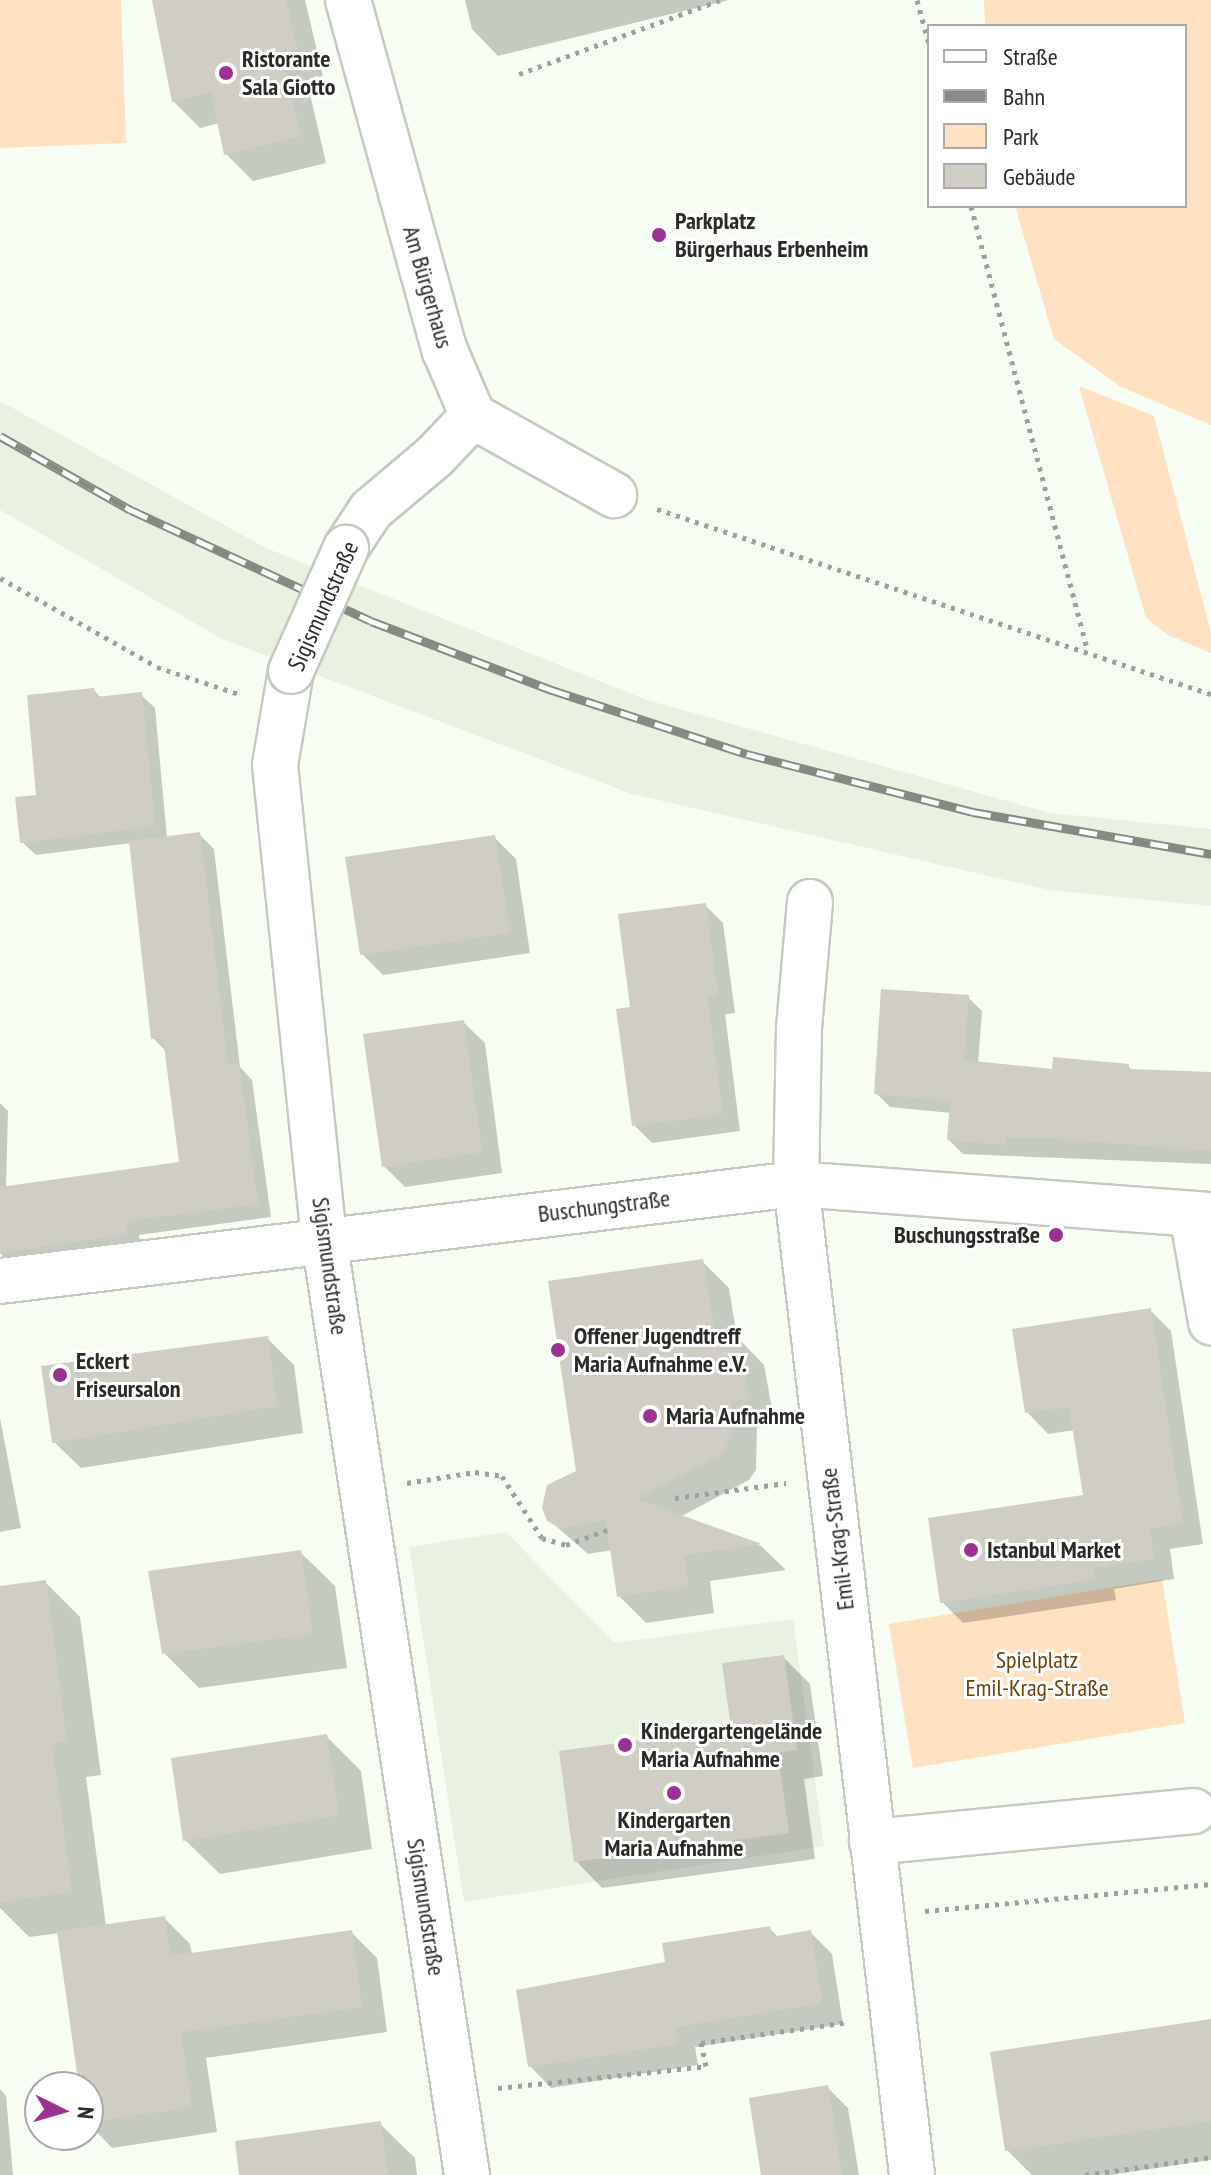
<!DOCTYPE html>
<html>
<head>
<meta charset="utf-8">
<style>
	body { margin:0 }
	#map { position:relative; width:1211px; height:2175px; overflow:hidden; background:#f7fdf2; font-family:"PT Sans Narrow",sans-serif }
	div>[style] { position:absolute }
	.built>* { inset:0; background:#e9f2e1 }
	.green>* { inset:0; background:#ffe0c1 }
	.shadow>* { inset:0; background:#0003 }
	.building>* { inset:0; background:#d0cec4 }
	.path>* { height:5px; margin-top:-2.5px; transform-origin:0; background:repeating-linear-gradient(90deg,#9ea29a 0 4px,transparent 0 10px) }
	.roads { filter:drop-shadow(2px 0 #c5cac0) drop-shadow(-2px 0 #c5cac0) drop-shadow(0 2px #c5cac0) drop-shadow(0 -2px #c5cac0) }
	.minor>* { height:44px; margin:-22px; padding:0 22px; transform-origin:22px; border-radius:22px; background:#fff }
	.rail>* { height:9px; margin-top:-4.5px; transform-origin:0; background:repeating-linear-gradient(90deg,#fff 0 18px,#878a83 0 36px); box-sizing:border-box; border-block:2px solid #878a83 }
	.bridges { filter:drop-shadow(2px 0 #c5cac0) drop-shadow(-2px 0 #c5cac0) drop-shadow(0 2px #c5cac0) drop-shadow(0 -2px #c5cac0) }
	.minor-bridge>* { height:44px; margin:-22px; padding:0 22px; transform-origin:22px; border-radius:22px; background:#fff }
	.dots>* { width:22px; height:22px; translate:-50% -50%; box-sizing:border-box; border:4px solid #fff; border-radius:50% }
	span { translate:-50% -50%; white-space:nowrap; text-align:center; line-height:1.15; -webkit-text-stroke:6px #fff; paint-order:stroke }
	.poi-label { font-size:24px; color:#292b27; font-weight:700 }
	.left { translate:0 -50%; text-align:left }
	.right { translate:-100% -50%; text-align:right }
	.street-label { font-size:24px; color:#292b27 }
	.park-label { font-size:24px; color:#6d4208 }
	.legend { position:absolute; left:927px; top:24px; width:260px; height:184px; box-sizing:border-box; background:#fff; border:2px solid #a9aaa9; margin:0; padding:10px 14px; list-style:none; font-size:24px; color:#292b27 }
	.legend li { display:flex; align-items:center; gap:16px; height:40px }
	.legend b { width:40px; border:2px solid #a9aaa9 }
	.north { position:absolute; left:24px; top:2071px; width:80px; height:80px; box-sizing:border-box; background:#fff; border:2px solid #a9aaa9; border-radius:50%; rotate:95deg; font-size:22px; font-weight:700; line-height:32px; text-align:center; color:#292b27 }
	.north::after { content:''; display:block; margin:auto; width:28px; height:36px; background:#9b3193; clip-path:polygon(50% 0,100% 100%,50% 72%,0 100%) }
</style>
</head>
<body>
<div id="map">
	<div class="built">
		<i style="clip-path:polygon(0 401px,266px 548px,647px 700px,1050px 813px,1211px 829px,1211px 906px,1050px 890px,632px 794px,222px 639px,0 510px)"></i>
		<i style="clip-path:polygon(506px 1532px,614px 1643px,793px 1619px,824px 1846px,464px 1902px,409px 1547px)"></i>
	</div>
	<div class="green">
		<i style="clip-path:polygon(0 0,121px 0,126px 143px,0 148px)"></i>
		<i style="clip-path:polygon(984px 0,1211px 0,1211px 425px,1121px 387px,1054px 339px,1015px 206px,1185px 206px,1185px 26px,985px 26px)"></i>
		<i style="clip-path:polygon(1079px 386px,1154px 416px,1211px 633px,1211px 653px,1168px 635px,1146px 618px)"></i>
		<i style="clip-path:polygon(1162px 1579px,1185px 1723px,913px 1768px,889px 1624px)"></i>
	</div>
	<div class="shadow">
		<i style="clip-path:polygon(154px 0,305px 0,323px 76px,307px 81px,326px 163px,253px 181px,226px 154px,219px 123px,200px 128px,173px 101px)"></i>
		<i style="clip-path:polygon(465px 0,729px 0,498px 56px,472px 29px)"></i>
		<i style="clip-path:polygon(94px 690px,102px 699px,141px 695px,155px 708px,167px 838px,199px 834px,214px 849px,240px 1067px,252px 1080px,271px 1217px,139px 1235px,141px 1248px,14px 1266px,0 1253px,0 1103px,8px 1111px,6px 1188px,182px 1163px,167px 1052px,153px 1038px,131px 843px,36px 855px,22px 842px,38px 797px)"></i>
		<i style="clip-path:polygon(495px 838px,516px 859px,530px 953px,383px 975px,362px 954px)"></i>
		<i style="clip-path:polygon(705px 905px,723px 923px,735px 1013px,725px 1014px,740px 1131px,652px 1143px,634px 1125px,632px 1009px)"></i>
		<i style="clip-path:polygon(968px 997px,982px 1011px,978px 1064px,1053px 1071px,1128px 1066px,1133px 1071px,1211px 1076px,1211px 1164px,963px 1154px,949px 1140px,951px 1113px,890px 1107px,877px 1094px)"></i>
		<i style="clip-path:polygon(463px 1022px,485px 1043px,502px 1173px,405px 1187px,384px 1166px)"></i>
		<i style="clip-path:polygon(702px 1261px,729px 1288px,737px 1337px,764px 1365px,775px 1425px,757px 1428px,756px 1470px,749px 1480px,680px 1517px,761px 1546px,786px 1570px,710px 1581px,714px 1613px,646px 1623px,619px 1596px,612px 1550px,588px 1554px,549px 1520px)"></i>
		<i style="clip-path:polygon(1150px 1310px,1171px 1331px,1203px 1544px,1170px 1549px,1174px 1579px,1114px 1589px,1116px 1600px,963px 1623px,942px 1602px,1085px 1496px,1075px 1430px,1048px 1434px,1027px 1412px)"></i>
		<i style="clip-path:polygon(267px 1338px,294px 1365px,303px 1433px,81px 1468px,54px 1442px)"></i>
		<i style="clip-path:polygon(0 1418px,21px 1528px,0 1532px)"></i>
		<i style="clip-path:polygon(300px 1552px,335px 1586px,347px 1668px,199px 1688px,164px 1653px)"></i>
		<i style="clip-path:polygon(45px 1582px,80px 1617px,101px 1775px,86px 1777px,106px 1926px,164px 1918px,190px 1944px,192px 1954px,351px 1932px,377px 1958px,387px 2032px,206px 2058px,217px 2132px,112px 2148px,88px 2123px,88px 2087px,81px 2087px,60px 1933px,29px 1937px,0 1908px,0 1588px)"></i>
		<i style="clip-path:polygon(783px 1657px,810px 1684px,823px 1776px,804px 1779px,815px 1859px,602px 1888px,576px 1861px,734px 1730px)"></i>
		<i style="clip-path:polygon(326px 1736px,361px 1771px,372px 1849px,220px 1874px,185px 1840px)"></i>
		<i style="clip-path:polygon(770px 1929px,779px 1938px,811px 1933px,832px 1954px,843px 2024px,695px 2047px,698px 2065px,551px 2088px,530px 2066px,667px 1964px)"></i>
		<i style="clip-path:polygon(1211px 2021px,1211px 2160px,1109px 2175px,1032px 2175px,1007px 2150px)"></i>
		<i style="clip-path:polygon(827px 2087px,848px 2108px,859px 2175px,763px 2175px)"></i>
		<i style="clip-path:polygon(0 2089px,6px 2096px,13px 2175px,0 2175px)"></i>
		<i style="clip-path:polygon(380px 2124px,415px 2158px,417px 2175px,241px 2175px)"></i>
	</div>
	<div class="building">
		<i style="clip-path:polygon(152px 0,286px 0,298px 49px,281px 55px,301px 136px,224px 155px,211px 92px,172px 102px)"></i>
		<i style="clip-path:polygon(94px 688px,96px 697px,142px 692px,155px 826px,20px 843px,15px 797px,36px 795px,27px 695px)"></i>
		<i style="clip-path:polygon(200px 832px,228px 1065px,239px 1064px,258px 1204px,126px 1221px,128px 1234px,0 1253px,0 1187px,179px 1162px,163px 1038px,151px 1039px,129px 841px)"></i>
		<i style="clip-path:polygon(495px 835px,510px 933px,360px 955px,345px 857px)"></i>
		<i style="clip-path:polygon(706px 903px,718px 995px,707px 997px,723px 1114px,632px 1126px,616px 1009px,630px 1007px,618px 914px)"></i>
		<i style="clip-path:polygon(881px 989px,969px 995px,964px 1060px,1052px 1069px,1053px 1057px,1129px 1064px,1129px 1069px,1211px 1072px,1211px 1151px,1045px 1138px,1006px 1138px,1005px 1145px,947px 1140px,950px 1101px,874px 1094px)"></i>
		<i style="clip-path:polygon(464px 1020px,482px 1152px,382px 1167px,363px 1034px)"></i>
		<i style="clip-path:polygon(703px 1259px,715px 1332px,738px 1336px,749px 1398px,731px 1401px,734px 1430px,722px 1454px,636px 1499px,762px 1544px,684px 1555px,689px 1586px,617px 1597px,606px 1520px,560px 1528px,547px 1521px,542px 1508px,547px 1485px,576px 1471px,548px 1281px)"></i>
		<i style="clip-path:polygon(1151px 1308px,1183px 1523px,1150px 1528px,1154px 1559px,1094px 1568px,1096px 1579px,940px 1603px,928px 1518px,1083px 1495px,1069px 1407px,1025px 1413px,1012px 1329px)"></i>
		<i style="clip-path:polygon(268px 1336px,277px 1406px,52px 1443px,41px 1366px)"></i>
		<i style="clip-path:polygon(301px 1550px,313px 1634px,162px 1654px,148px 1571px)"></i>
		<i style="clip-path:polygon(46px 1580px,67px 1741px,52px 1743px,72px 1892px,0 1902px,0 1586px)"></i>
		<i style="clip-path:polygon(784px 1655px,797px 1750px,778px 1753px,789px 1833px,574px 1862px,559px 1751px,731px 1728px,722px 1663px)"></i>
		<i style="clip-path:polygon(327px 1734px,339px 1815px,183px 1841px,171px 1758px)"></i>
		<i style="clip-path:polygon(165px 1916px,170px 1956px,352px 1930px,362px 2007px,181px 2032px,192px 2107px,88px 2122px,88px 2087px,79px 2087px,57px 1931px)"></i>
		<i style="clip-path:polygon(770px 1926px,772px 1937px,811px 1930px,822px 2003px,675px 2027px,678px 2044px,528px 2067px,516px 1990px,665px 1962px,662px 1943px)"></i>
		<i style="clip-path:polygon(1211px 2019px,1211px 2121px,1005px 2151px,990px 2052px)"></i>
		<i style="clip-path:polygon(828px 2085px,842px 2175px,761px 2175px,749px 2098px)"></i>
		<i style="clip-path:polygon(381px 2121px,388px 2175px,239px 2175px,235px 2141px)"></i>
	</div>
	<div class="path">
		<i style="left:917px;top:0;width:46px;rotate:74.7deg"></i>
		<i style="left:519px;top:74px;width:214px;rotate:-20.2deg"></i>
		<i style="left:971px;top:206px;width:457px;rotate:75.3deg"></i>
		<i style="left:657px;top:509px;width:584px;rotate:18.47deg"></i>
		<i style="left:0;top:578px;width:180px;rotate:29.5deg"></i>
		<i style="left:157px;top:667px;width:89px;rotate:18.2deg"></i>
		<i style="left:407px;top:1483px;width:69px;rotate:-9.2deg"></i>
		<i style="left:475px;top:1472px;width:27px;rotate:8deg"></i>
		<i style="left:502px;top:1476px;width:74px;rotate:57.2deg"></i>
		<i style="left:542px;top:1538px;width:25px;rotate:16deg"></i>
		<i style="left:566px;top:1545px;width:44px;rotate:-20.1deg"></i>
		<i style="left:675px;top:1498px;width:112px;rotate:-7.7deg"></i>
		<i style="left:925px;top:1911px;width:287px;rotate:-5.4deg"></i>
		<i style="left:498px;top:2088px;width:209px;rotate:-6deg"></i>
		<i style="left:706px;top:2066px;width:24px;rotate:-102deg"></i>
		<i style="left:701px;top:2043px;width:149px;rotate:-8.1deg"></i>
		<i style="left:1085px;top:2175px;width:127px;rotate:-8.1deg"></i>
	</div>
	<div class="roads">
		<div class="minor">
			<i style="left:348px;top:0;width:364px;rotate:74.6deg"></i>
			<i style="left:445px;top:351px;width:71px;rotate:66.7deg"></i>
			<i style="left:473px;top:416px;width:162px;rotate:29.3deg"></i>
			<i style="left:346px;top:548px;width:45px;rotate:-56.7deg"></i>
			<i style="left:371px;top:510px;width:82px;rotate:-40.1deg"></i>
			<i style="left:434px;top:457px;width:57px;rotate:-46.4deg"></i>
			<i style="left:291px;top:671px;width:95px;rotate:99.7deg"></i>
			<i style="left:275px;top:765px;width:477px;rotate:84.1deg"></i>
			<i style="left:324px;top:1239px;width:947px;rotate:81.31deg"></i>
			<i style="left:810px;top:902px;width:125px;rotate:95deg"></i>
			<i style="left:799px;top:1027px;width:157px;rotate:91.1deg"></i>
			<i style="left:796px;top:1184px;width:998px;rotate:83.32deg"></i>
			<i style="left:1192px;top:1214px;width:110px;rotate:80deg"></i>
			<i style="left:0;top:1281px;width:802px;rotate:-6.95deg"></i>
			<i style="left:796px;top:1184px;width:416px;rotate:4.3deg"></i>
			<i style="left:872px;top:1842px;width:323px;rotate:-5.5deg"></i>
		</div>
	</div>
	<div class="rail">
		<i style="left:0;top:436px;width:150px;rotate:29.5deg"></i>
		<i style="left:131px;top:510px;width:264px;rotate:24.8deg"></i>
		<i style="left:371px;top:621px;width:194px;rotate:20.9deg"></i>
		<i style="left:552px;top:690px;width:205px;rotate:18.2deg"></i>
		<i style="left:747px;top:754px;width:233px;rotate:14.4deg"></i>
		<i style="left:973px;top:812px;width:242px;rotate:10deg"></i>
	</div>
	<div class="bridges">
		<div class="minor-bridge">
			<i style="left:291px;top:671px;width:135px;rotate:-65.9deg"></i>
		</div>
	</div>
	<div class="dots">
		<i style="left:226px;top:73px;background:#9b3193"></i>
		<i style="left:659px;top:235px;background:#9b3193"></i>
		<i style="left:1056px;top:1235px;background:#9b3193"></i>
		<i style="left:558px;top:1350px;background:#9b3193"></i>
		<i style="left:60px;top:1375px;background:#9b3193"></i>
		<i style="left:650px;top:1416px;background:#9b3193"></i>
		<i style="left:971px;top:1550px;background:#9b3193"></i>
		<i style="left:625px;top:1745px;background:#9b3193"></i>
		<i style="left:674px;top:1793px;background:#9b3193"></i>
	</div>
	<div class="poi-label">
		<span class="left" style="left:242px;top:73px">Ristorante<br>Sala Giotto</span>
		<span class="left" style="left:675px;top:235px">Parkplatz<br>Bürgerhaus Erbenheim</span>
		<span class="right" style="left:1040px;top:1235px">Buschungsstraße</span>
		<span class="left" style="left:574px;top:1350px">Offener Jugendtreff<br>Maria Aufnahme e.V.</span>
		<span class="left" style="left:76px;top:1375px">Eckert<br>Friseursalon</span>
		<span class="left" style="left:666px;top:1416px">Maria Aufnahme</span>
		<span class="left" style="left:987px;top:1550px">Istanbul Market</span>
		<span class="left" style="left:641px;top:1745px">Kindergartengelände<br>Maria Aufnahme</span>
		<span style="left:674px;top:1834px">Kindergarten<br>Maria Aufnahme</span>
	</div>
	<div class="street-label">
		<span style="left:428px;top:287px;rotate:74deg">Am Bürgerhaus</span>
		<span style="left:323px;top:606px;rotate:-66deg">Sigismundstraße</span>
		<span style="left:604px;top:1206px;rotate:-7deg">Buschungstraße</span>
		<span style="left:330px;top:1266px;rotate:82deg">Sigismundstraße</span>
		<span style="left:837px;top:1539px;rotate:-97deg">Emil-Krag-Straße</span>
		<span style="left:426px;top:1907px;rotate:81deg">Sigismundstraße</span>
	</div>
	<div class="park-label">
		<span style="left:1037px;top:1674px">Spielplatz<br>Emil-Krag-Straße</span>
	</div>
	<ul class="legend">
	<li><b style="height:10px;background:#fff"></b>Straße</li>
	<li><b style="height:10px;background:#878a83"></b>Bahn</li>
	<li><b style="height:22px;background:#ffe0c1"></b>Park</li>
	<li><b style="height:22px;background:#d0cec4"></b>Gebäude</li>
	</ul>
	<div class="north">N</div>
</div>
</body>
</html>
